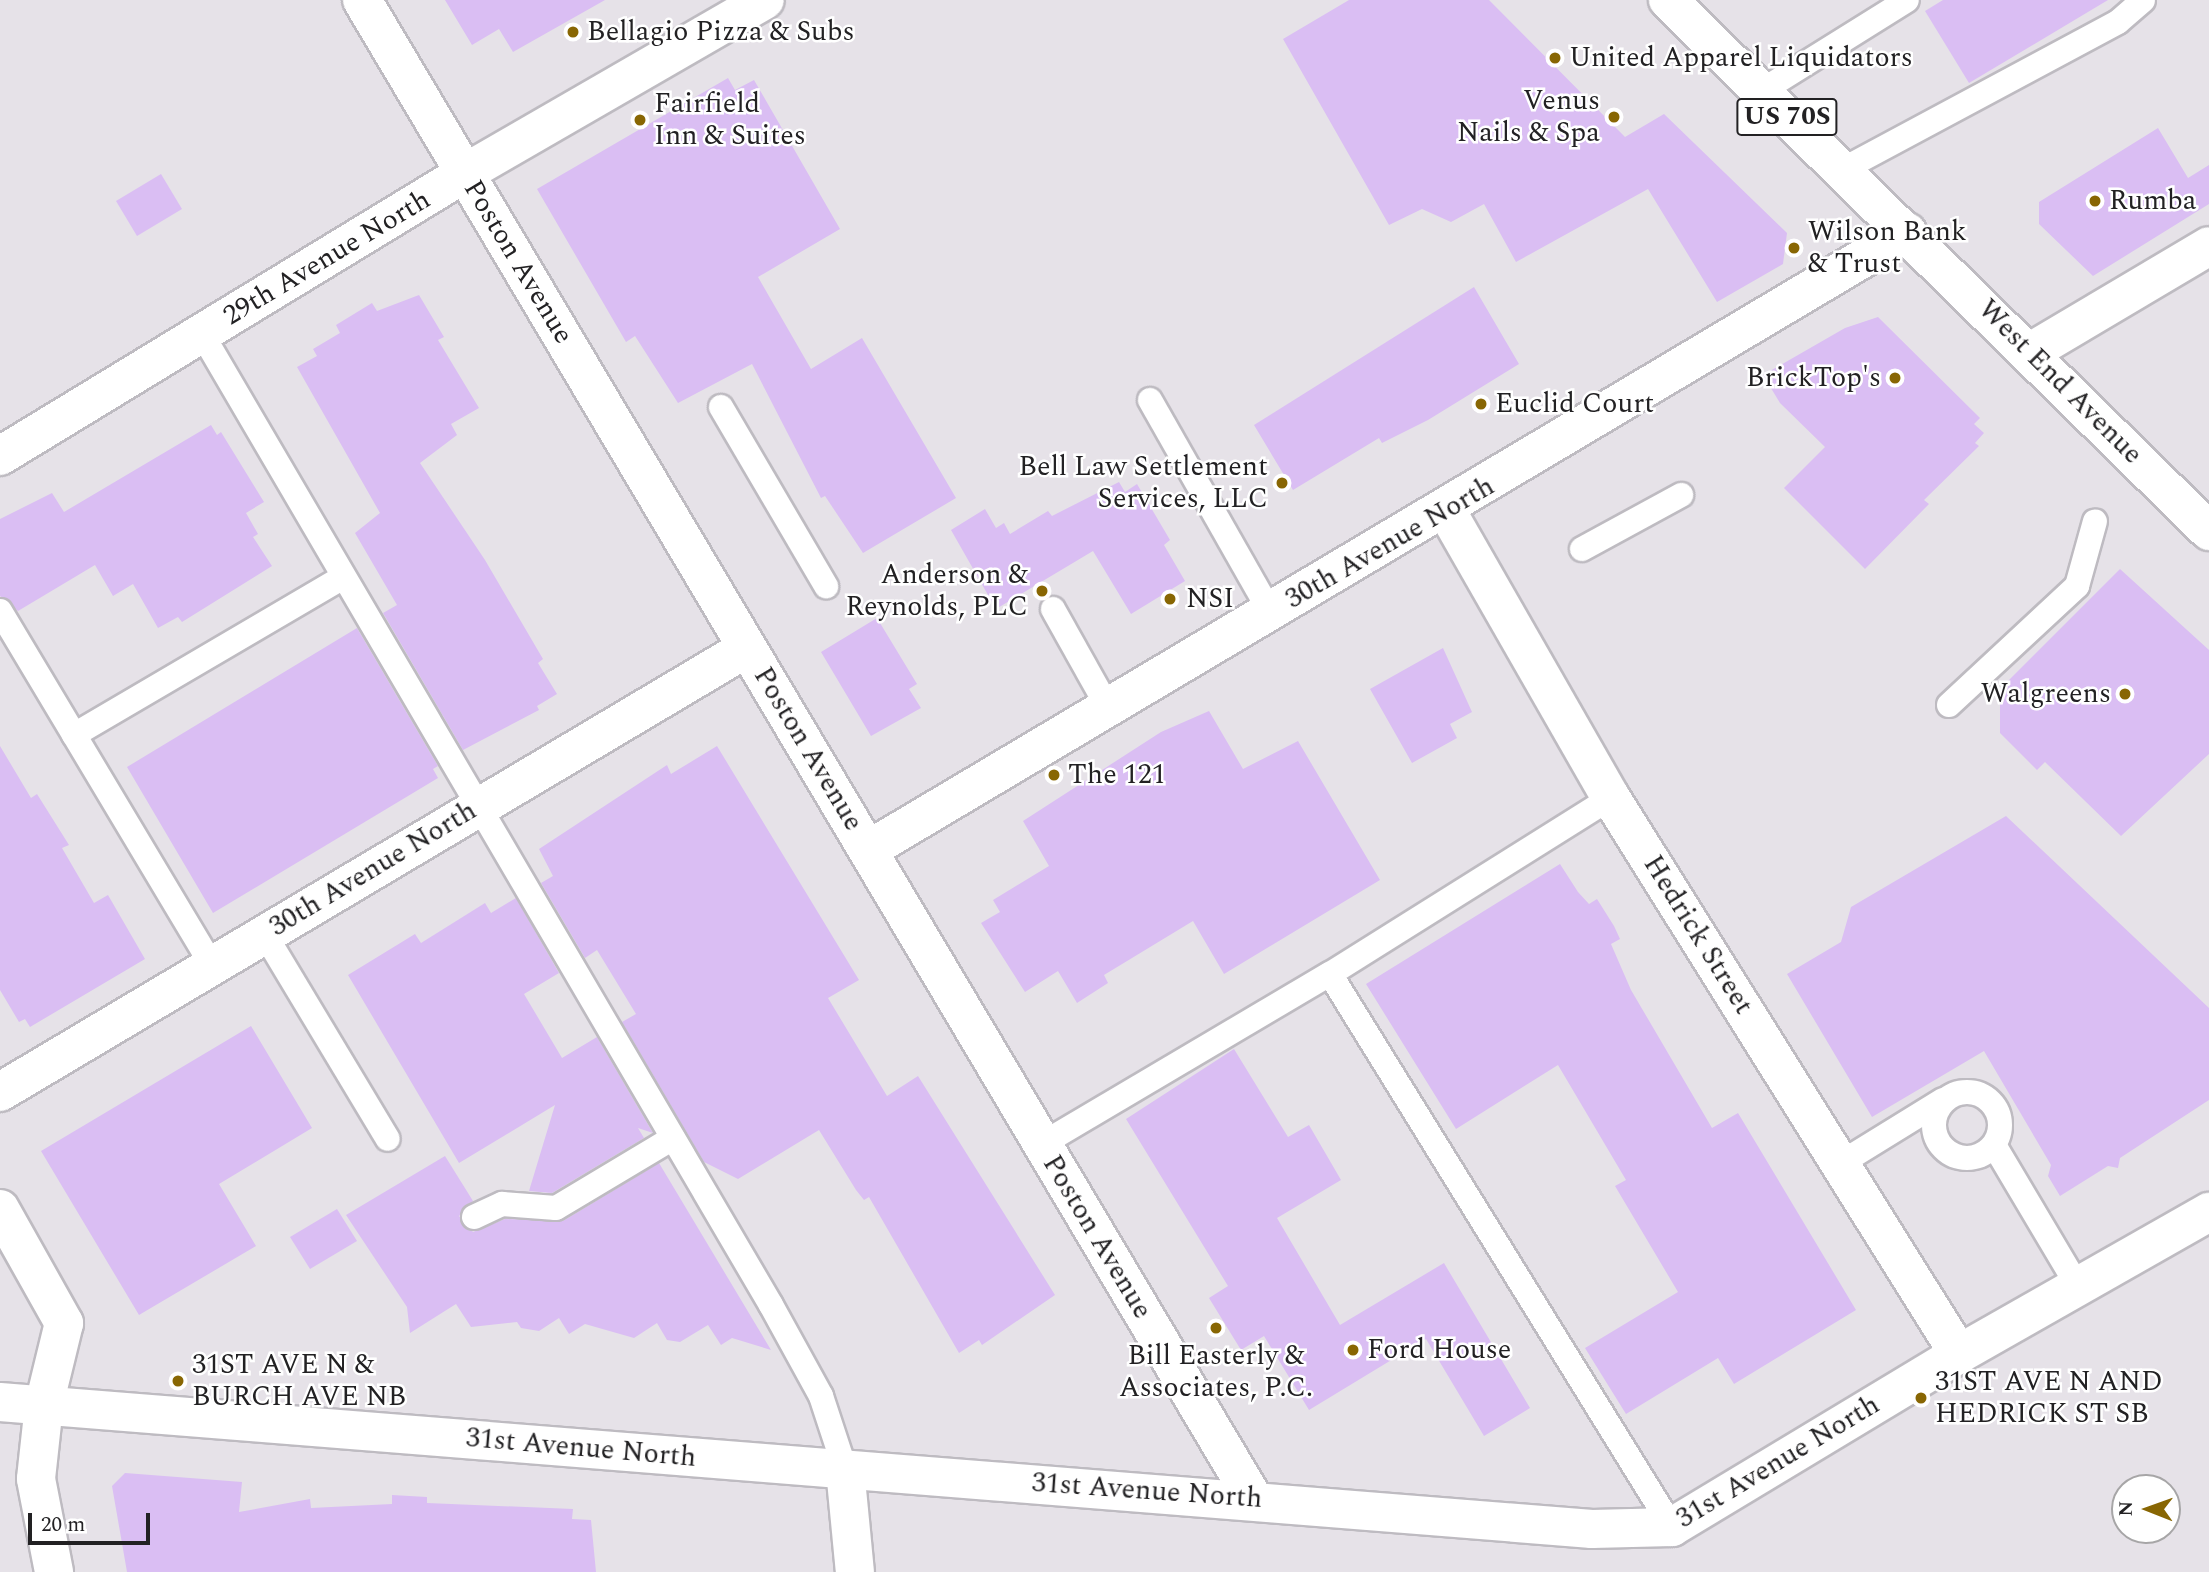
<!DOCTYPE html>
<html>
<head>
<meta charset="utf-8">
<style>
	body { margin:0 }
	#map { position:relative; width:2209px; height:1572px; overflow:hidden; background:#e6e2e8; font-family:Spectral,serif }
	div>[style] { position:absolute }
	.building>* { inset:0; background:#dabef3 }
	.roads { filter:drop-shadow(2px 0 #bebbc1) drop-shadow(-2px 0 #bebbc1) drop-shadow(0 2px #bebbc1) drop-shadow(0 -2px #bebbc1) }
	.lane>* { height:24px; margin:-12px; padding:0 12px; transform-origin:12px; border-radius:12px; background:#fff }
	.lane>.ring { margin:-12px; padding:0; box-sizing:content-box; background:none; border:24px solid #fff; border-radius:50% }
	.street>* { height:38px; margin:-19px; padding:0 19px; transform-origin:19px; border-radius:19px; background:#fff }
	.secondary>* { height:38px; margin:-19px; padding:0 19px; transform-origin:19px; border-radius:19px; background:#fff }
	.primary>* { height:38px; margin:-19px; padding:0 19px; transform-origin:19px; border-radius:19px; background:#fff }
	.dots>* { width:19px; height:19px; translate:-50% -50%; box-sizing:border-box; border:4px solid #fff; border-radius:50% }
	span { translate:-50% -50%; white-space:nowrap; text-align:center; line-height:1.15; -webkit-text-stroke:5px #fff; paint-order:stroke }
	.shield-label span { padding:2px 5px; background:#fff; border:2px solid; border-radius:5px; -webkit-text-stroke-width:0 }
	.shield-label { font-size:26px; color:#222123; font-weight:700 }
	.poi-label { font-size:28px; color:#222123 }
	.left { translate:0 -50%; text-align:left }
	.right { translate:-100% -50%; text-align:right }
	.street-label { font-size:28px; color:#222123 }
	.north { position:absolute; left:2111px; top:1474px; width:70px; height:70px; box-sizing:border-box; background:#fff; border:2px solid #a7a6a7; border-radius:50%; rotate:271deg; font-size:19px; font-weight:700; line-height:28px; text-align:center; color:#222123 }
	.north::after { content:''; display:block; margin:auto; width:24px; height:32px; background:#886603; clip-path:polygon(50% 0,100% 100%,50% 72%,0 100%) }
	.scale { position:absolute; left:28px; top:1513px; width:122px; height:32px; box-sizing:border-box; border:4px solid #222123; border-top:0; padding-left:9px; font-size:21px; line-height:24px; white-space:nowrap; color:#222123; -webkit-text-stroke:5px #fff; paint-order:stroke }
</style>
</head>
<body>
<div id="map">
	<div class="building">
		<i style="clip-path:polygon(445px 0,605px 0,513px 52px,499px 29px,472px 45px)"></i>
		<i style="clip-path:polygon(1349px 0,1489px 0,1625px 137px,1664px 114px,1787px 233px,1783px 264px,1717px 302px,1648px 189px,1516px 262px,1484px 204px,1451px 222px,1422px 209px,1389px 225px,1283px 39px)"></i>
		<i style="clip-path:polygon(1943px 0,2108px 0,1969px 83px,1925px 11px)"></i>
		<i style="clip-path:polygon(728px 78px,735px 90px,754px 80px,840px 229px,758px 277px,811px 369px,862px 338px,956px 498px,863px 553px,825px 496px,821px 498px,752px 364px,678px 403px,635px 336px,626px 342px,537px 189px)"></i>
		<i style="clip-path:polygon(2158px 128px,2188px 178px,2209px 165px,2209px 204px,2093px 276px,2039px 224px,2039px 202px)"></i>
		<i style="clip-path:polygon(161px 174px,182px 209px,137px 236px,116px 201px)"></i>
		<i style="clip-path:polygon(1474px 287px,1519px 364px,1428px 420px,1382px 443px,1379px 438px,1293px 490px,1254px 425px)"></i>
		<i style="clip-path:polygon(419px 295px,444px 337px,438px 340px,479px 408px,451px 424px,457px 435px,420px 463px,485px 560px,543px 659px,538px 663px,557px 694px,537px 706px,539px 710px,463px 750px,383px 613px,397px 605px,355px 533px,380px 513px,297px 367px,317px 356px,313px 349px,340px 333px,336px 325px,372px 303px,377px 311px)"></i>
		<i style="clip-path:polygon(1878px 317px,1980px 418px,1974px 424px,1984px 433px,1975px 443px,1979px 446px,1924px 500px,1929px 504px,1865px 569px,1784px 488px,1825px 447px,1780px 403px,1763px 375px,1845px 328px)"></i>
		<i style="clip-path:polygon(211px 425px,217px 435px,221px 432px,264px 502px,246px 513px,258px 534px,253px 537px,272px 566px,182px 622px,178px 617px,158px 628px,133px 584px,113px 596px,95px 565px,18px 611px,0 596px,0 519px,52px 493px,64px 512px)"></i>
		<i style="clip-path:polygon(1119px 482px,1125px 492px,1137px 484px,1170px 540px,1164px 545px,1185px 581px,1131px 614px,1093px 551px,996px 609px,951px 530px,985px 509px,996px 528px,1004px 523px,1010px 534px,1048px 511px,1052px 516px)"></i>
		<i style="clip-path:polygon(2120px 569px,2209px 650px,2209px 754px,2121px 836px,2045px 762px,2037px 770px,2000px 733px,2000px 689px)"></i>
		<i style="clip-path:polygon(877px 618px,917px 684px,909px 689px,921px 708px,871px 736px,821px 652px)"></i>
		<i style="clip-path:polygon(357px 628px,438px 766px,433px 769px,438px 778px,213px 913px,127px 767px)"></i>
		<i style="clip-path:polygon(1443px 648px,1472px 712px,1450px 724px,1457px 738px,1412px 763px,1370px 689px)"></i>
		<i style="clip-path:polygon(1209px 711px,1243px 769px,1298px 741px,1380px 880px,1224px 974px,1193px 921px,1104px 975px,1108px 983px,1077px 1003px,1058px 971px,1025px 992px,981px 923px,1000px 912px,993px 900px,1049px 866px,1023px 821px,1161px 732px)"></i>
		<i style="clip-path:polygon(0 746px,31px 798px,37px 794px,69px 845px,62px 848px,94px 903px,108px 895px,145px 959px,30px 1027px,25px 1019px,19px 1022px,0 990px)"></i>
		<i style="clip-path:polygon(717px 746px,859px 980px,828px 998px,887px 1096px,918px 1076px,1055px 1295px,982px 1345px,979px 1340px,959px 1353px,869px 1197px,864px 1200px,856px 1190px,819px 1130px,738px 1179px,704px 1162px,622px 1022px,636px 1014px,597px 950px,585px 958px,541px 883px,553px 876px,539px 849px,667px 765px,671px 774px)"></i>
		<i style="clip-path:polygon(2006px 816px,2209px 1008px,2209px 1100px,2120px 1158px,2118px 1168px,2108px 1166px,2060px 1196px,2048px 1176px,2051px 1165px,1984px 1051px,1872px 1117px,1787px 974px,1841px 942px,1851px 907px)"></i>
		<i style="clip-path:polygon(1560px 864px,1578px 892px,1589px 904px,1597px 899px,1614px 926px,1620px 939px,1611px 944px,1631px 990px,1712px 1128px,1738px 1113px,1856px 1310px,1734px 1384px,1718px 1358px,1626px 1414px,1585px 1348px,1678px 1292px,1615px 1186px,1626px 1180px,1558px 1065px,1456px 1129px,1366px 984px)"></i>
		<i style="clip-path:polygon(516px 898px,559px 973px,524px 994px,562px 1058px,597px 1037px,653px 1133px,638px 1128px,644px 1138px,552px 1193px,529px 1191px,555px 1105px,459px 1163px,348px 975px,415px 934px,421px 943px,485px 903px,491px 913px)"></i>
		<i style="clip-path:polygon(251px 1026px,312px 1128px,219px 1184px,256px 1246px,139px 1315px,41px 1151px)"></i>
		<i style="clip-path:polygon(1234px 1049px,1288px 1137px,1309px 1125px,1341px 1180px,1277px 1218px,1340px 1325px,1444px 1263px,1530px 1408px,1484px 1436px,1426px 1339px,1309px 1410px,1264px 1336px,1241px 1350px,1209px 1298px,1228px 1286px,1126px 1119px)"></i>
		<i style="clip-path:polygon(445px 1156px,473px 1201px,459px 1216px,473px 1232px,505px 1219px,563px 1221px,659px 1163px,771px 1350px,732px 1338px,721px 1345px,708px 1325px,680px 1342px,667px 1340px,657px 1323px,634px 1338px,585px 1324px,569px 1334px,559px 1318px,539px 1331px,521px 1328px,517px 1322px,471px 1327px,456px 1304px,410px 1333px,407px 1307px,346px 1215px)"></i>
		<i style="clip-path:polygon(337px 1209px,357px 1241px,310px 1269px,290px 1237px)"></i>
		<i style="clip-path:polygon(125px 1473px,242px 1482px,239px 1512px,310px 1499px,311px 1508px,392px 1504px,392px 1495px,427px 1497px,427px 1503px,573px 1509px,572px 1519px,591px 1520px,596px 1572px,127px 1572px,112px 1486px)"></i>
	</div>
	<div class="roads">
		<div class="lane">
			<i style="left:1760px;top:92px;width:173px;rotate:-32deg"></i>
			<i style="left:1842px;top:170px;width:313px;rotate:-28.2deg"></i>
			<i style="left:2118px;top:22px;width:33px;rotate:-41deg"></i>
			<i style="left:202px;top:334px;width:1125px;rotate:59.63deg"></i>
			<i style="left:771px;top:1305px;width:104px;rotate:61.2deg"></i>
			<i style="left:821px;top:1396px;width:77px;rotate:71.8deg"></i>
			<i style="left:1150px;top:400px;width:245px;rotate:60.4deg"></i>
			<i style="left:721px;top:407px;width:208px;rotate:59.6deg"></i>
			<i style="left:1582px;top:549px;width:113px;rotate:-28.6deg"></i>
			<i style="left:1053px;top:609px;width:115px;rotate:60.8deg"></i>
			<i style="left:0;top:611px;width:413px;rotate:59.1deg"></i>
			<i style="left:1949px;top:705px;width:175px;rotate:-42.9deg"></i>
			<i style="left:2077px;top:586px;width:67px;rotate:-74.5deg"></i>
			<i style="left:74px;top:735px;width:312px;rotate:-30.4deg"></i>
			<i style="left:264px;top:933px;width:240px;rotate:59deg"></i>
			<i style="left:1330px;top:974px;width:650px;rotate:58.27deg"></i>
			<i class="ring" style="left:1934px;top:1092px;width:42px;height:42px"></i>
			<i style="left:1042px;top:1144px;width:334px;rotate:-30.6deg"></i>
			<i style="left:1330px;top:974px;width:332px;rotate:-32.1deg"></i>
			<i style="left:1994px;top:1145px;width:163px;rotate:59.3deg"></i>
			<i style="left:1841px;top:1163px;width:120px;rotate:-31.7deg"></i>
			<i style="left:474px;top:1217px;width:31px;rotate:-25deg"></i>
			<i style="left:502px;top:1204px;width:54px;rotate:4.2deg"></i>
			<i style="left:556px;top:1208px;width:136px;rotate:-30.9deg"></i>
		</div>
		<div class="street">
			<i style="left:362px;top:0;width:1743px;rotate:59.26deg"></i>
			<i style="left:2029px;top:353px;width:209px;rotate:-30.7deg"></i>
			<i style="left:0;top:456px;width:544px;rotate:-31.32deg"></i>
			<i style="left:465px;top:173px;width:346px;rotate:-30deg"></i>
			<i style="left:1446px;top:510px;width:332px;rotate:60.2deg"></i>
			<i style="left:1611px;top:798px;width:656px;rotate:57.96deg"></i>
			<i style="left:868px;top:850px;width:1209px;rotate:-30.74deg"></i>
			<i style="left:0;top:1092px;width:869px;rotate:-30.73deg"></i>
			<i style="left:0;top:1209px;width:131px;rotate:60.7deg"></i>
			<i style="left:64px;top:1323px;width:84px;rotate:103.7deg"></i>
			<i style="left:44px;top:1405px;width:74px;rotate:96.2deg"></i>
			<i style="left:36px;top:1479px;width:95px;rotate:79deg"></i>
			<i style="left:845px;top:1469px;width:103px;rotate:84.5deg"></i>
		</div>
		<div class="secondary">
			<i style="left:0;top:1402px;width:1597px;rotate:4.56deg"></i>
			<i style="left:1592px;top:1529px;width:80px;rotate:-1.4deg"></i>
			<i style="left:1672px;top:1527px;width:335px;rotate:-31.1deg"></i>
			<i style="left:1959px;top:1354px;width:288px;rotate:-29.6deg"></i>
		</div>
		<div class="primary">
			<i style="left:1668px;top:0;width:758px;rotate:44.47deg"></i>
		</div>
	</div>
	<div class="dots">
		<i style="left:573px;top:32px;background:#886603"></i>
		<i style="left:1555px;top:58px;background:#886603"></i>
		<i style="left:1614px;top:117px;background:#886603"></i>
		<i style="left:640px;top:120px;background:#886603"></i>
		<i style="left:2095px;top:201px;background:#886603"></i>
		<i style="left:1794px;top:248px;background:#886603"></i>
		<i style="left:1895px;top:378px;background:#886603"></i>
		<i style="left:1481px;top:404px;background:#886603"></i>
		<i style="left:1282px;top:483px;background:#886603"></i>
		<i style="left:1042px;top:591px;background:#886603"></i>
		<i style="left:1170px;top:599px;background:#886603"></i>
		<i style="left:2125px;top:694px;background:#886603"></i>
		<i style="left:1054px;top:775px;background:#886603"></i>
		<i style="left:1216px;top:1328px;background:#886603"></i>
		<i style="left:1353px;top:1350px;background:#886603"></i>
		<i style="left:178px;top:1381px;background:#886603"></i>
		<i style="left:1921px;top:1398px;background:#886603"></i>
	</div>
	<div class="shield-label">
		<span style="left:1787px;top:117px">US 70S</span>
	</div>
	<div class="poi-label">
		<span class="left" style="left:587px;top:32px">Bellagio Pizza &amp; Subs</span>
		<span class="left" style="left:1569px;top:58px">United Apparel Liquidators</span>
		<span class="right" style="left:1600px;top:117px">Venus<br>Nails &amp; Spa</span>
		<span class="left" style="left:654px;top:120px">Fairfield<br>Inn &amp; Suites</span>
		<span class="left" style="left:2109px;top:201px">Rumba</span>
		<span class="left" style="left:1808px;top:248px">Wilson Bank<br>&amp; Trust</span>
		<span class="right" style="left:1881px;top:378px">BrickTop's</span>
		<span class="left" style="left:1495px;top:404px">Euclid Court</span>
		<span class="right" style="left:1268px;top:483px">Bell Law Settlement<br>Services, LLC</span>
		<span class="right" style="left:1028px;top:591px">Anderson &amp;<br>Reynolds, PLC</span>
		<span class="left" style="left:1186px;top:599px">NSI</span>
		<span class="right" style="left:2111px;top:694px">Walgreens</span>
		<span class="left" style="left:1068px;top:775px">The 121</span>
		<span class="left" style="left:1367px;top:1350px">Ford House</span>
		<span style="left:1216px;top:1372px">Bill Easterly &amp;<br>Associates, P.C.</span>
		<span class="left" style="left:192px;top:1381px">31ST AVE N &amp;<br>BURCH AVE NB</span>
		<span class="left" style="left:1935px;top:1398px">31ST AVE N AND<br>HEDRICK ST SB</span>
	</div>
	<div class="street-label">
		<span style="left:327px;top:258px;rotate:-31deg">29th Avenue North</span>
		<span style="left:518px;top:262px;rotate:59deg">Poston Avenue</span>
		<span style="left:2060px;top:382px;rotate:45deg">West End Avenue</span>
		<span style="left:1390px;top:543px;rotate:-30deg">30th Avenue North</span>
		<span style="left:808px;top:749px;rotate:59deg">Poston Avenue</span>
		<span style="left:373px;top:869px;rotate:-31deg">30th Avenue North</span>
		<span style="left:1698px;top:935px;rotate:58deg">Hedrick Street</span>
		<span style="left:1097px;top:1237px;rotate:59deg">Poston Avenue</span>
		<span style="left:581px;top:1448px;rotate:5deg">31st Avenue North</span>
		<span style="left:1778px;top:1462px;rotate:-31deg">31st Avenue North</span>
		<span style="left:1147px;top:1491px;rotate:4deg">31st Avenue North</span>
	</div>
	<div class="north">N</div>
	<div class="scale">20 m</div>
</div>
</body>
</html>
